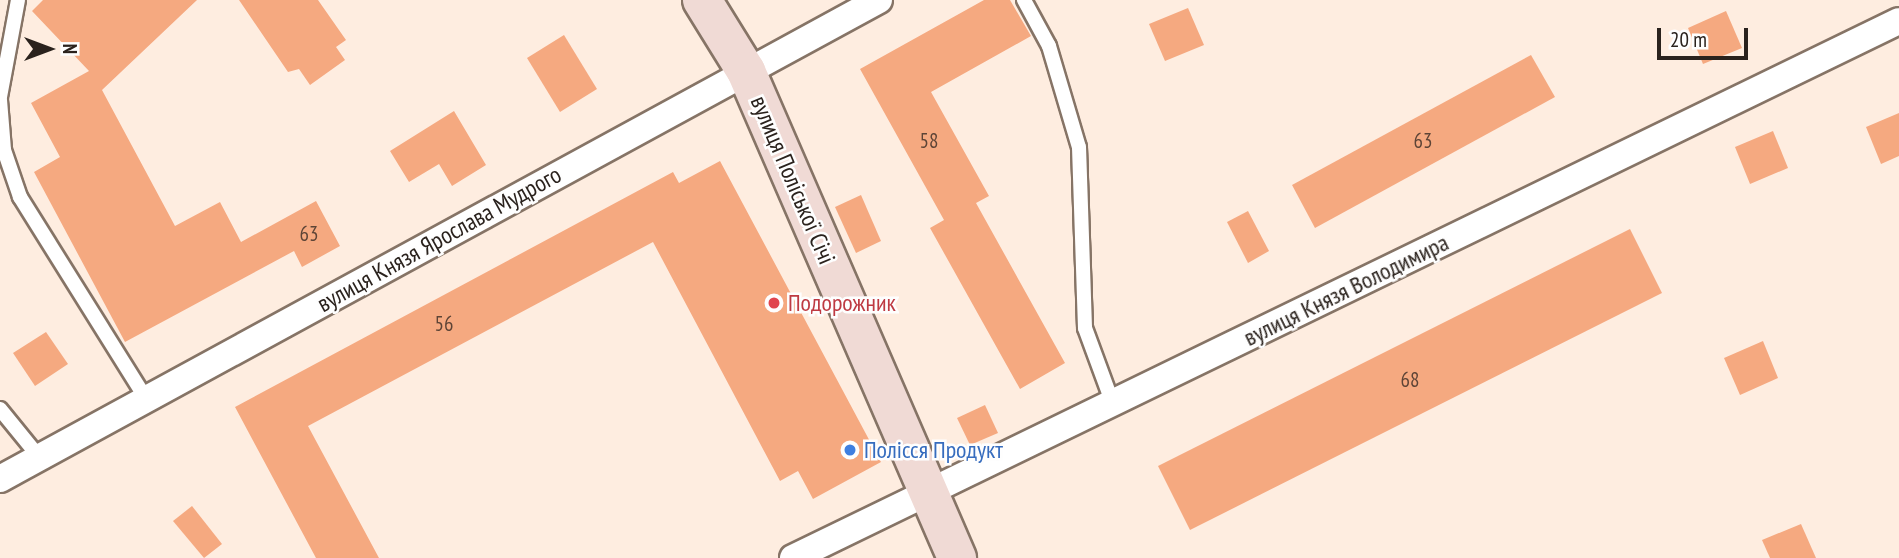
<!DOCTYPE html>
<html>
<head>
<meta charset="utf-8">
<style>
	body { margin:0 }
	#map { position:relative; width:1899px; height:558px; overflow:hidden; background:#feede0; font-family:"PT Sans Narrow",sans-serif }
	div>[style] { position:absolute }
	.building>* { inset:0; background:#f5a980 }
	.roads { filter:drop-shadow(2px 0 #867466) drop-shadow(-2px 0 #867466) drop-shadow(0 2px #867466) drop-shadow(0 -2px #867466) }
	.lane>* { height:14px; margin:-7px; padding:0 7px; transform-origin:7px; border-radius:7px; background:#fff }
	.street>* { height:26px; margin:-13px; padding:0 13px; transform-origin:13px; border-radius:13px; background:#fff }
	.secondary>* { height:38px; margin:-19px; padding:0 19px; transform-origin:19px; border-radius:19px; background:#f0dad5 }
	.dots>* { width:19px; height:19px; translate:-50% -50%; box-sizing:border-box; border:4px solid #fefefe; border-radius:50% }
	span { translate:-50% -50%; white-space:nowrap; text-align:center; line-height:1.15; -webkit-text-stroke:5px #fefefe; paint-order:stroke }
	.number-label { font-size:21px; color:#5d4436 }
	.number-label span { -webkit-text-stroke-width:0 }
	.street-label { font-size:24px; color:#2a221d }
	.health-label { font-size:24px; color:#be3a42 }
	.left { translate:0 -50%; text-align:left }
	.shop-label { font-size:24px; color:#366cbe }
	.north { position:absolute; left:14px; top:14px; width:70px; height:70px; -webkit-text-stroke:5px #fefefe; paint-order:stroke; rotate:90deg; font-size:19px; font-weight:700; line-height:28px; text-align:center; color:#2a221d }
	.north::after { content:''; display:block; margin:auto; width:24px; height:32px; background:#2a221d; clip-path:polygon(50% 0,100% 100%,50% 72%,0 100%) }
	.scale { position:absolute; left:1657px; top:28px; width:91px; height:32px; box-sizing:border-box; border:4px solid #2a221d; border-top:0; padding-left:9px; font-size:21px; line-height:24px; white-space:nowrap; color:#2a221d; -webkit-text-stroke:5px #fefefe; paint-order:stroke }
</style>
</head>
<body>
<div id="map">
	<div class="building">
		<i style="clip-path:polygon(43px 0,197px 0,102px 90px,175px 226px,220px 202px,241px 242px,316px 201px,340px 246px,302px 267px,294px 251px,125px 342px,34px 172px,60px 157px,31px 103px,89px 71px,32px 11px)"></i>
		<i style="clip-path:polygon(239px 0,318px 0,346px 40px,336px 47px,345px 60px,310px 85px,299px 69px,288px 72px)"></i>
		<i style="clip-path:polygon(984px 0,1010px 0,1031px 36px,931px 92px,989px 196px,976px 203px,1065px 363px,1020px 389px,930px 228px,944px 220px,860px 69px)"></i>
		<i style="clip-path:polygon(1188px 8px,1204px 45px,1165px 61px,1149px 24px)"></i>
		<i style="clip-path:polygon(1726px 11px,1742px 48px,1703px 64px,1688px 28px)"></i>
		<i style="clip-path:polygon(564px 35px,597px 89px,560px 112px,527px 58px)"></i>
		<i style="clip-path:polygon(1531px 55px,1555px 97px,1315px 228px,1292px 185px)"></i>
		<i style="clip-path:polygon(454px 111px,486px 165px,452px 186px,439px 164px,409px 182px,390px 151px)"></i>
		<i style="clip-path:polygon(1899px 113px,1899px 156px,1881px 164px,1866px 127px)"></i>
		<i style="clip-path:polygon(1773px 131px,1788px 168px,1750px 184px,1735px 147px)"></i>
		<i style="clip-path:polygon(720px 161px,881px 462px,813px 499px,798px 471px,780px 481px,653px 242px,308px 426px,379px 558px,316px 558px,235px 407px,673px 172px,679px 183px)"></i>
		<i style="clip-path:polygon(861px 195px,881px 241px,856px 253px,835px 207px)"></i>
		<i style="clip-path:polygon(1248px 211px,1269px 251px,1248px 263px,1227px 222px)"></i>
		<i style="clip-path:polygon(1630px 229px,1662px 293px,1190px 530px,1158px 466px)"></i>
		<i style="clip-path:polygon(46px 332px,68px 364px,35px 386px,13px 353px)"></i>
		<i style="clip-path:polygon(1763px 341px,1778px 378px,1740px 395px,1724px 358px)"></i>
		<i style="clip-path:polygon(985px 405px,998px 433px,970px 445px,957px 418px)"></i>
		<i style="clip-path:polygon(192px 506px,222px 544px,204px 558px,173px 521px)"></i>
		<i style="clip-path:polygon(1801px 524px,1816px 558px,1770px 558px,1762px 540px)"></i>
	</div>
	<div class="roads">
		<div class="lane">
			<i style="left:1024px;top:0;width:52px;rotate:61.5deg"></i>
			<i style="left:1049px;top:46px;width:105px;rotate:73.5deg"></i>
			<i style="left:1079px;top:147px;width:181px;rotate:88.1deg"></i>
			<i style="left:1085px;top:328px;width:81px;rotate:69.8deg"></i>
			<i style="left:0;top:97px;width:99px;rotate:-79.5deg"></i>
			<i style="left:0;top:100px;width:50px;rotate:85.4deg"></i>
			<i style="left:4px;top:150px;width:50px;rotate:71.2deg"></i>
			<i style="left:20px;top:197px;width:239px;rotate:58deg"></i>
			<i style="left:0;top:409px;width:63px;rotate:50.8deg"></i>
		</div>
		<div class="street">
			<i style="left:0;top:479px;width:1001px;rotate:-28.59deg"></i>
			<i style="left:793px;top:558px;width:1229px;rotate:-25.9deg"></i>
		</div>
		<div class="secondary">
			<i style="left:702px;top:0;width:84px;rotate:58.2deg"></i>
			<i style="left:746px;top:71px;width:531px;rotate:66.57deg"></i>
		</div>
	</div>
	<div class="dots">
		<i style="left:774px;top:303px;background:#e0444e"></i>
		<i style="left:850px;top:450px;background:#3f7fe0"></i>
	</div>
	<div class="number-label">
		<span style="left:929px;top:141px">58</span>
		<span style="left:1423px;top:141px">63</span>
		<span style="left:309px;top:234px">63</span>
		<span style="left:444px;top:324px">56</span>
		<span style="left:1410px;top:380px">68</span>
	</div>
	<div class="street-label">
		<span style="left:793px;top:180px;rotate:67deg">вулиця Поліської Січі</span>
		<span style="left:439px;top:239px;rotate:-29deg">вулиця Князя Ярослава Мудрого</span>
		<span style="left:1346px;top:290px;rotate:-26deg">вулиця Князя Володимира</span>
	</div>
	<div class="health-label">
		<span class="left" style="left:788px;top:303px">Подорожник</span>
	</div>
	<div class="shop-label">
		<span class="left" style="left:864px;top:450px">Полісся Продукт</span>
	</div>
	<div class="north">N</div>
	<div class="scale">20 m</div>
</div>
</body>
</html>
